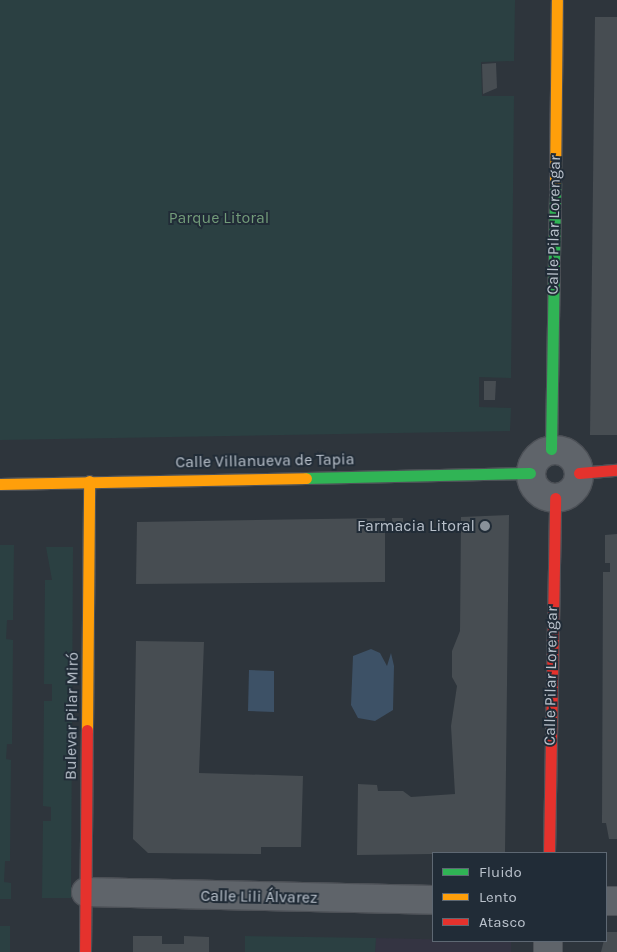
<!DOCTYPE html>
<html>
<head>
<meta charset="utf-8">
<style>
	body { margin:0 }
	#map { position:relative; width:617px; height:952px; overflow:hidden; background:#2e353c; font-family:Karla,sans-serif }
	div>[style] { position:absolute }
	.medical>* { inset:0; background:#343442 }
	.green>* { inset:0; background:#2b4042 }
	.water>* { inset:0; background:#3d5166 }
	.building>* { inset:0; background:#474d52 }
	.roads { filter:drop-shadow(1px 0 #4d5157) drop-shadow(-1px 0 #4d5157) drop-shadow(0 1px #4d5157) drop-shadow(0 -1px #4d5157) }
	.street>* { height:28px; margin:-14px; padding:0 14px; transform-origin:14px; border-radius:14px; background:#5f646a }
	.street>.ring { margin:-14px; padding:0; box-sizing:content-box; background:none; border:28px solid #5f646a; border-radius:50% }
	.fast>* { height:11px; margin:-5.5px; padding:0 5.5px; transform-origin:5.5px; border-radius:5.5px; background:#30b455 }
	.slow>* { height:11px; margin:-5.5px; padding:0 5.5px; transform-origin:5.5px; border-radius:5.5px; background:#ff9f0a }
	.jam>* { height:11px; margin:-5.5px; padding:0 5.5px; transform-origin:5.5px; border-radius:5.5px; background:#e5322d }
	.dots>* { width:14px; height:14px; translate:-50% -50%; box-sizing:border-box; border:2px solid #212c37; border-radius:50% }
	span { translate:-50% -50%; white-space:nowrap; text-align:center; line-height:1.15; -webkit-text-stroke:4px #212c37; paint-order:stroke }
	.park-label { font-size:16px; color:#729b79 }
	.street-label { font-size:16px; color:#bac2cc }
	.poi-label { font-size:16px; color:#bac2cc }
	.right { translate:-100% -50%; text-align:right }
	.legend { position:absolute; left:432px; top:852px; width:175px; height:90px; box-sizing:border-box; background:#212c37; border:1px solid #5e6873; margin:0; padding:6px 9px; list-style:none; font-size:15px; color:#bac2cc }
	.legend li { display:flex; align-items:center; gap:10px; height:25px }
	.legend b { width:25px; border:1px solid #5e6873 }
</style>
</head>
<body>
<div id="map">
	<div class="medical">
		<i style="clip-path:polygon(376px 938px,511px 941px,511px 952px,375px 952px)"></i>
	</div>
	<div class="green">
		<i style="clip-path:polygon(0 0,515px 0,514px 61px,481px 62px,482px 96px,514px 96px,511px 378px,479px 377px,479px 407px,511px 408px,510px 431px,0 440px)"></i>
		<i style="clip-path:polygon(0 545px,14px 545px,13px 620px,7px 620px,6px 639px,13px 640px,12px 744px,7px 744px,6px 759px,11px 760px,10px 861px,5px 861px,4px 882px,11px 883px,11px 899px,0 899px)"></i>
		<i style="clip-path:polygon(46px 547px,73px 547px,71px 898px,42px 898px,43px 821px,51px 821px,51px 807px,43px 806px,44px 701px,52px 701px,52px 684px,44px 684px,45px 580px,52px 580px)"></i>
		<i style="clip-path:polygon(0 926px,10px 926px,10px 952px,0 952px)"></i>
		<i style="clip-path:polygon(245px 936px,376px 938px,375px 952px,245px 952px)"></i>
	</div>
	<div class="water">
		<i style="clip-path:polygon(371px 649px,380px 653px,387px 666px,391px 653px,394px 666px,393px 710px,375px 721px,358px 718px,351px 705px,353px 656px)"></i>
		<i style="clip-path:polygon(249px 670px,274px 671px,274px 712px,248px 711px)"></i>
	</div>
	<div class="building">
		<i style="clip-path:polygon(595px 17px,617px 17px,617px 435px,590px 435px)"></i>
		<i style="clip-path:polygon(496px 63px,497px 88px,483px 94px,482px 64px)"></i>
		<i style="clip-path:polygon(484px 381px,496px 381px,495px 400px,484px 400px)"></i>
		<i style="clip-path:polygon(509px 515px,505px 853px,357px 855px,358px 784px,377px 785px,378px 791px,403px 791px,411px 797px,455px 794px,451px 726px,457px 686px,452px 677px,452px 651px,460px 631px,461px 517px)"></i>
		<i style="clip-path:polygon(385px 518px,385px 582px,136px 584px,137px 522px)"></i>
		<i style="clip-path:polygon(392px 518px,403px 518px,403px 530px,393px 530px)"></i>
		<i style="clip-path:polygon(617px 534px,617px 839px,609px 839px,606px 823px,602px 823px,603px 572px,610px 572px,610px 563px,605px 563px,605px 535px)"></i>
		<i style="clip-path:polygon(136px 641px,204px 642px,199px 773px,303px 776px,301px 847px,261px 847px,261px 854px,148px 853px,133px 839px)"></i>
		<i style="clip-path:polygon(606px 932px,617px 932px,617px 952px,601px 952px)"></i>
		<i style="clip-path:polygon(133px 936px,162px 936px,162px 944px,184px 944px,184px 936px,209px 937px,209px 952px,133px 952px)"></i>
	</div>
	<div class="roads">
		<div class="street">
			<i class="ring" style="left:531px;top:450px;width:20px;height:20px"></i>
			<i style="left:86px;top:892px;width:347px;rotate:1.3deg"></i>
			<i style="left:606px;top:901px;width:11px"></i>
			<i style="left:548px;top:952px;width:11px;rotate:-90deg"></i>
		</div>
		<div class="fast">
			<i style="left:551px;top:449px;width:266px;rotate:-89.1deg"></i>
			<i style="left:306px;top:478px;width:224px;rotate:-1.3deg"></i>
		</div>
		<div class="slow">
			<i style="left:555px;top:183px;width:183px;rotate:-89.4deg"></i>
			<i style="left:0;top:484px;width:306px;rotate:-1.1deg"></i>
			<i style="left:87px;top:730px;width:249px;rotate:-89.5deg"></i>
		</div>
		<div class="jam">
			<i style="left:579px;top:473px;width:38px;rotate:-5deg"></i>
			<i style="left:549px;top:853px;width:355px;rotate:-89deg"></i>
			<i style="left:85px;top:952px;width:222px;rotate:-89.5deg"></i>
		</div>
	</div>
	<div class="dots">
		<i style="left:485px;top:526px;background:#89919a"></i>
	</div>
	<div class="park-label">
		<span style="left:219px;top:218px">Parque Litoral</span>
	</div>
	<div class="street-label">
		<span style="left:554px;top:225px;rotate:-89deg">Calle Pilar Lorengar</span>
		<span style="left:265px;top:461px;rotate:-1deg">Calle Villanueva de Tapia</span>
		<span style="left:551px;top:676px;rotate:-89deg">Calle Pilar Lorengar</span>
		<span style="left:72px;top:716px;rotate:-89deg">Bulevar Pilar Miró</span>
		<span style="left:259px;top:897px;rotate:1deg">Calle Lili Álvarez</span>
	</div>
	<div class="poi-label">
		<span class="right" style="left:475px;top:526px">Farmacia Litoral</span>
	</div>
	<ul class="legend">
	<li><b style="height:6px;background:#30b455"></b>Fluido</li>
	<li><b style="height:6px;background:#ff9f0a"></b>Lento</li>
	<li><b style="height:6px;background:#e5322d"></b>Atasco</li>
	</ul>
</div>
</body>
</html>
